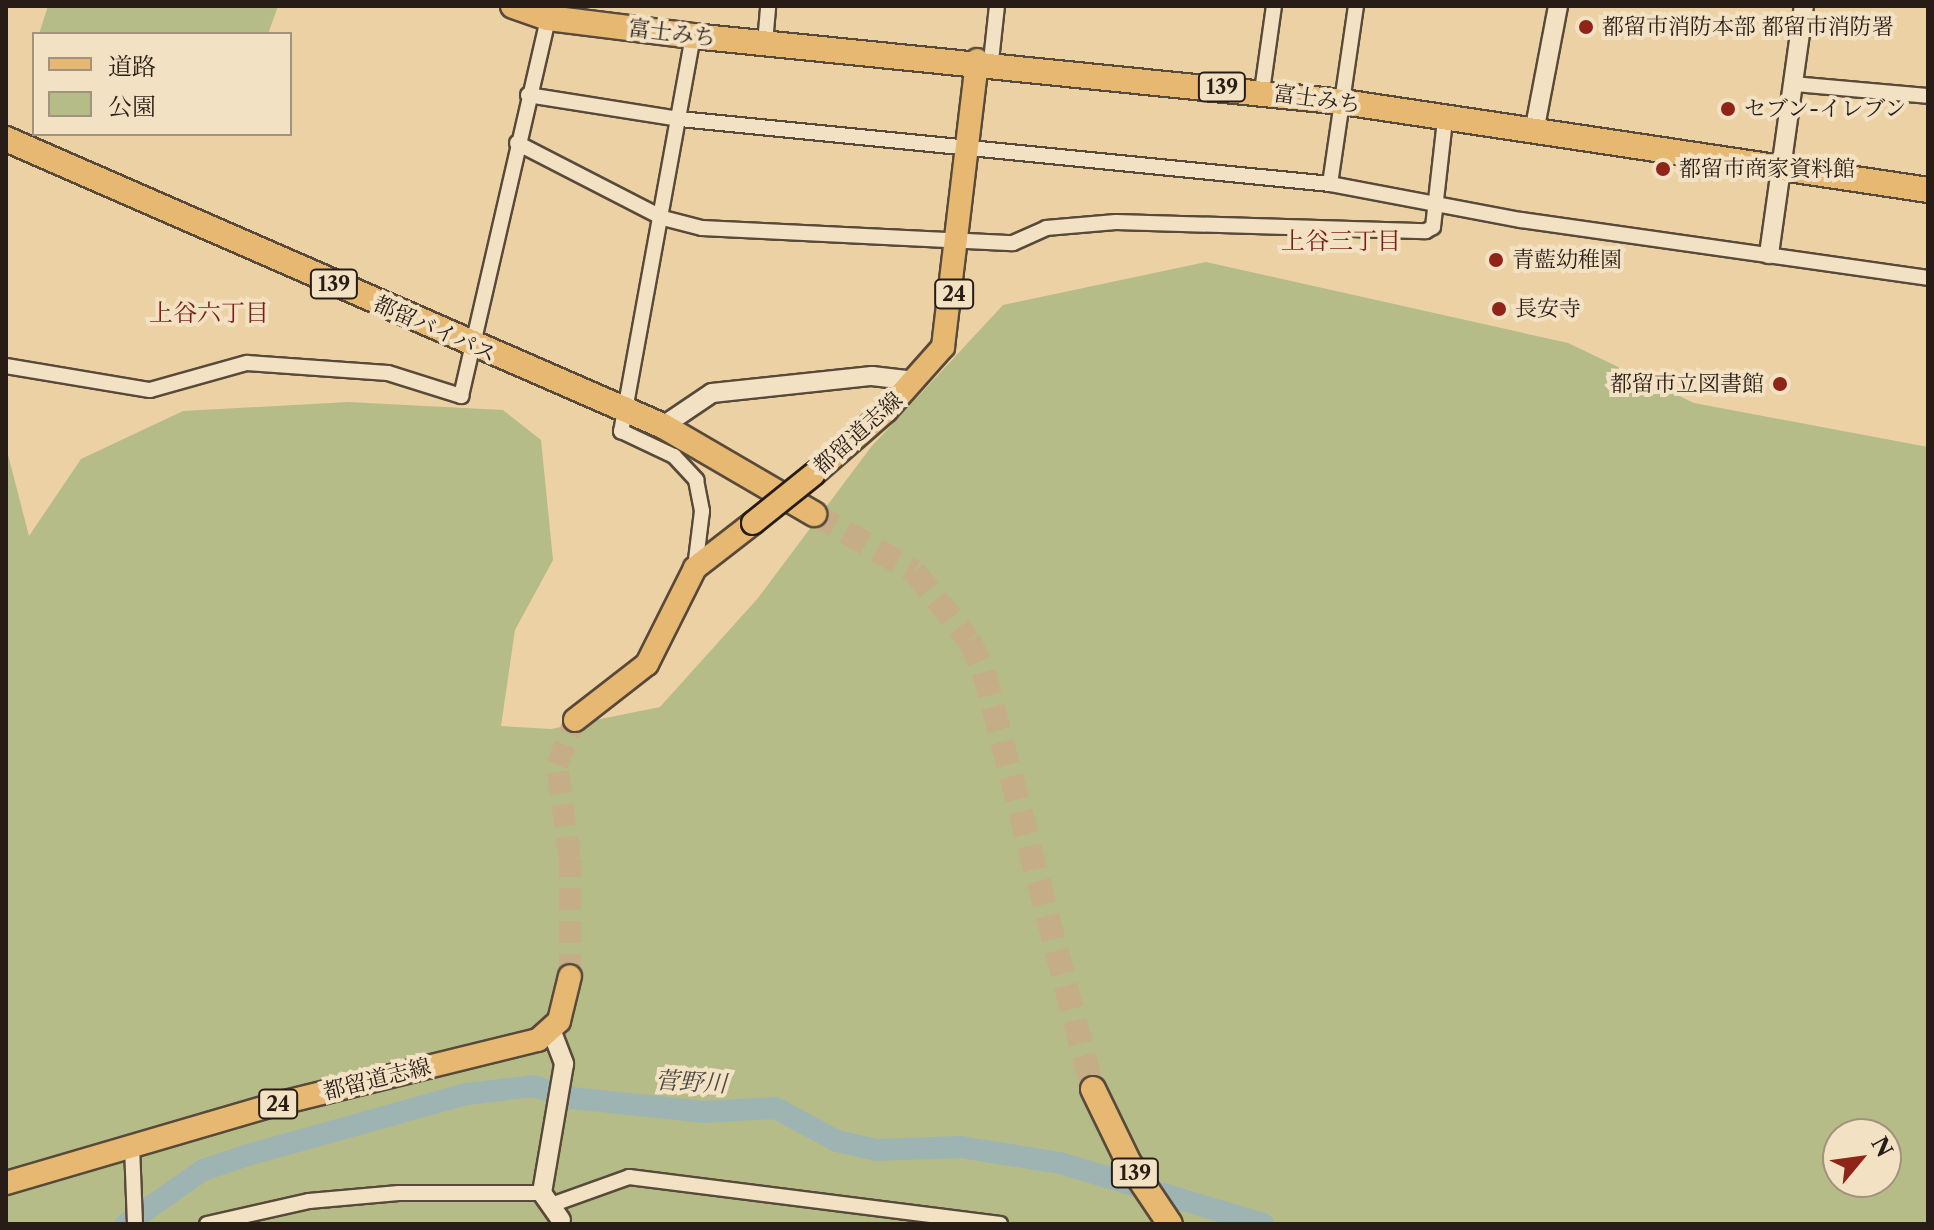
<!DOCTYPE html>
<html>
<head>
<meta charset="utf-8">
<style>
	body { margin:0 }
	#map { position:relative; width:1934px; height:1230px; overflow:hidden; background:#ecd1a4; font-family:"Libre Caslon Text","Noto Serif JP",serif }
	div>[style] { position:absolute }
	.green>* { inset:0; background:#b6bc87 }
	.river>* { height:22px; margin:-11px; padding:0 11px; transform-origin:11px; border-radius:11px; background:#9eb4b2 }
	.primary-tunnel>* { height:22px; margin-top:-11px; transform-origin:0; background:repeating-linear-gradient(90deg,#c5ad88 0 22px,transparent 0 33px) }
	.trunk-tunnel>* { height:24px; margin-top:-12px; transform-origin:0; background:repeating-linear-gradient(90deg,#c5ad88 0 24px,transparent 0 36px) }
	.roads { filter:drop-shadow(2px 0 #584a3a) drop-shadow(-2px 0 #584a3a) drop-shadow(0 2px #584a3a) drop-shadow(0 -2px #584a3a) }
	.minor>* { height:14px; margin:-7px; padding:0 7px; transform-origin:7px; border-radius:7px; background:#f3e1c4 }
	.tertiary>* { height:18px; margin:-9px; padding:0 9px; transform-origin:9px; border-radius:9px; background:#f3e1c4 }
	.primary>* { height:22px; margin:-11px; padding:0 11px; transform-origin:11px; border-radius:11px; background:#e6b872 }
	.trunk>* { height:24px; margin:-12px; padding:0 12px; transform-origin:12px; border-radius:12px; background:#e6b872 }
	.bridges { filter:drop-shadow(2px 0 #271d16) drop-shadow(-2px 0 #271d16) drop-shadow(0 2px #271d16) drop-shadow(0 -2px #271d16) }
	.primary-bridge>* { height:22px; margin:-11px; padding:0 11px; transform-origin:11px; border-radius:11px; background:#e6b872 }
	.dots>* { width:22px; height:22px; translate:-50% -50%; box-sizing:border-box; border:4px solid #f3e1c4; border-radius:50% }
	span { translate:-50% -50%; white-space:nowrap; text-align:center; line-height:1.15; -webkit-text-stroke:8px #f3e1c4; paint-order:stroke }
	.shield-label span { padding:2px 6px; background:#f3e1c4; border:2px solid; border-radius:6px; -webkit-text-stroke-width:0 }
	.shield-label { font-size:20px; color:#271d16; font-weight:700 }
	.poi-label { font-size:22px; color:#271d16 }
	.left { translate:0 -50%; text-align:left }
	.right { translate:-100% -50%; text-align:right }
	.street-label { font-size:22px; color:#271d16 }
	.neighbourhood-label { font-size:24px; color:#7a1f14 }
	.water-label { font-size:24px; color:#4b4a45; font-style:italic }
	.frame { position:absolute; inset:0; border:8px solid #271d16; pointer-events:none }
	.legend { position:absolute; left:32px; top:32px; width:260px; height:104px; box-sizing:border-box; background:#f3e1c4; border:2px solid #a1937e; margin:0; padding:10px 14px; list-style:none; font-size:24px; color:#271d16 }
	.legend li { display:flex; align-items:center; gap:16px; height:40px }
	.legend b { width:40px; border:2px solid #a1937e }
	.north { position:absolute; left:1822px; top:1118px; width:80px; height:80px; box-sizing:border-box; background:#f3e1c4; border:2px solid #a1937e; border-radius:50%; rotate:61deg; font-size:22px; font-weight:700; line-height:32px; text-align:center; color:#271d16 }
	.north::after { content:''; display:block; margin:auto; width:28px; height:36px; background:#8f2418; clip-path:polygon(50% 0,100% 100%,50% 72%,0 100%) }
</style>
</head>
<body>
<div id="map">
	<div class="green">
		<i style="clip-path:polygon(48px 6px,278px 6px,268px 34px,39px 34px)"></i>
		<i style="clip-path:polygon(evenodd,1206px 262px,1568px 343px,1694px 403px,1928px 447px,1928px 1224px,6px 1224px,6px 447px,29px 536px,81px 459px,183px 411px,348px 402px,503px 410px,541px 440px,553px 560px,515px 630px,501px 726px,551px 729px,660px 707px,758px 598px,871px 447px,1003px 305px,1206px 262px,1838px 1134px,1886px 1134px,1886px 1182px,1838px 1182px,1838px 1134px)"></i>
	</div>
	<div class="river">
		<i style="left:126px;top:1224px;width:94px;rotate:-35deg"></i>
		<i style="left:203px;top:1170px;width:47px;rotate:-18.4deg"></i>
		<i style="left:248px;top:1155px;width:227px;rotate:-15.6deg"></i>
		<i style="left:467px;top:1094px;width:66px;rotate:-6.9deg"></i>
		<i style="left:533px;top:1086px;width:41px;rotate:17.1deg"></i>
		<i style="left:572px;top:1098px;width:134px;rotate:6deg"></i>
		<i style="left:705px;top:1112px;width:70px;rotate:-3.3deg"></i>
		<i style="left:775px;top:1108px;width:70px;rotate:28deg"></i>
		<i style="left:837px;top:1141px;width:41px;rotate:12.7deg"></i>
		<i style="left:877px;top:1150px;width:84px;rotate:-2deg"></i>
		<i style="left:961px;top:1147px;width:100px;rotate:9.2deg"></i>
		<i style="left:1060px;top:1163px;width:212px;rotate:16.7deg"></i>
	</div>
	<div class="primary-tunnel">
		<i style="left:570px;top:976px;width:117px;rotate:-90deg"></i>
		<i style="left:570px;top:859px;width:95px;rotate:-97.9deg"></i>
		<i style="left:557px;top:765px;width:48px;rotate:-68.2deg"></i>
	</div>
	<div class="trunk-tunnel">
		<i style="left:814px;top:514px;width:115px;rotate:29.7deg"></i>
		<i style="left:914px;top:571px;width:88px;rotate:51.4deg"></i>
		<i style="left:969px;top:640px;width:35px;rotate:65deg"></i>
		<i style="left:984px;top:672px;width:431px;rotate:75.4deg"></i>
	</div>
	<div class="roads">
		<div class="minor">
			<i style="left:693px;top:36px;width:402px;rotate:100.3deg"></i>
			<i style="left:621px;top:431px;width:59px;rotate:25.3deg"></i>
			<i style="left:674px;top:456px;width:33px;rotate:47deg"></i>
			<i style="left:696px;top:480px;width:32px;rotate:79deg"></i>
			<i style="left:702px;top:511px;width:57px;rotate:97deg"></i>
			<i style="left:765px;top:43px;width:37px;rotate:-85deg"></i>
			<i style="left:991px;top:61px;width:55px;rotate:-83.8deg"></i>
			<i style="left:1794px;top:84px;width:135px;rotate:5.1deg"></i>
			<i style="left:1262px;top:91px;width:86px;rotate:-82deg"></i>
			<i style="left:528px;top:95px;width:154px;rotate:9deg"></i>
			<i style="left:680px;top:119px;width:653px;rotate:5.71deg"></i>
			<i style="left:1330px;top:184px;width:194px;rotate:10.7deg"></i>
			<i style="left:1521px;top:220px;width:411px;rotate:8.1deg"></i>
			<i style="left:517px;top:143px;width:164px;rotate:27.2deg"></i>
			<i style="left:663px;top:218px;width:40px;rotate:14.4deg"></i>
			<i style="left:702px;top:228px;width:311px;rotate:2.8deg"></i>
			<i style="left:1013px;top:243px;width:36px;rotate:-24deg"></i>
			<i style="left:1046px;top:228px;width:70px;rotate:-4.9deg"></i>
			<i style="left:1116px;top:222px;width:310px;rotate:1.7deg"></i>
			<i style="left:1426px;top:231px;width:8px;rotate:-30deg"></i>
			<i style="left:1433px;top:227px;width:108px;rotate:-83.6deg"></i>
			<i style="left:1330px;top:184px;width:180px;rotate:-81.7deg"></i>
			<i style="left:6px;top:366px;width:146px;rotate:9.5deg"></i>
			<i style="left:150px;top:390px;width:101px;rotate:-15.6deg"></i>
			<i style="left:247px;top:363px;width:141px;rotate:4.1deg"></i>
			<i style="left:388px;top:373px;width:77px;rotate:17.5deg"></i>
			<i style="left:461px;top:396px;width:388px;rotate:-77deg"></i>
			<i style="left:132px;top:1146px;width:78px;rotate:87.8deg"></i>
			<i style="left:551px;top:1205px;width:83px;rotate:-19.7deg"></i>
			<i style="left:629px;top:1177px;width:374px;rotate:7.2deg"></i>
			<i style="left:207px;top:1224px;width:105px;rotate:-12.7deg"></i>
			<i style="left:309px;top:1201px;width:90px;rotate:-5.1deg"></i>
			<i style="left:399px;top:1193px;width:143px"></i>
		</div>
		<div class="tertiary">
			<i style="left:1534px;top:132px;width:128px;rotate:-79.2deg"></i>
			<i style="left:1769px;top:254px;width:250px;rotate:-82deg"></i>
			<i style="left:663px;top:426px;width:59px;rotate:-34deg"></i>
			<i style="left:712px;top:393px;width:161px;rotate:-6.1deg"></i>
			<i style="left:872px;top:376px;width:43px;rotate:6.6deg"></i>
			<i style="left:552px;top:1032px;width:34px;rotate:69deg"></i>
			<i style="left:564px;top:1064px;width:131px;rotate:99.7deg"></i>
			<i style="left:542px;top:1193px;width:33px;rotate:55deg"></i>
		</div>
		<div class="primary">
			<i style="left:814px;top:474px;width:96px;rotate:-41.2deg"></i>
			<i style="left:886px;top:411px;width:86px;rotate:-48.3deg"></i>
			<i style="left:943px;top:347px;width:289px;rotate:-83.2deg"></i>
			<i style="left:575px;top:720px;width:91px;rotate:-37.9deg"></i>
			<i style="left:647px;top:664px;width:107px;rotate:-63.4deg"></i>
			<i style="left:695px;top:568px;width:73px;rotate:-37.8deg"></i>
			<i style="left:6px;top:1183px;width:274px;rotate:-16.3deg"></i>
			<i style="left:269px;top:1106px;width:277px;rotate:-13.8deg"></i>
			<i style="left:538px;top:1040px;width:28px;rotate:-42deg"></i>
			<i style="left:559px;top:1021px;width:46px;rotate:-76.3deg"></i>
		</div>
		<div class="trunk">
			<i style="left:513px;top:6px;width:37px;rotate:19deg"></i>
			<i style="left:548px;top:18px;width:146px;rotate:7.1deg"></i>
			<i style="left:693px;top:36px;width:653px;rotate:5.8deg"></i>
			<i style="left:1343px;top:102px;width:592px;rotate:8.55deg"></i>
			<i style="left:6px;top:139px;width:717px;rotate:23.6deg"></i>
			<i style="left:663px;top:426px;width:175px;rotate:30.2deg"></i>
			<i style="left:1093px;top:1089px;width:82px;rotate:64.1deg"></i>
			<i style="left:1129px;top:1163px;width:73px;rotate:56.1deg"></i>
		</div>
	</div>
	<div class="bridges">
		<div class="primary-bridge">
			<i style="left:753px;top:523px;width:78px;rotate:-38.8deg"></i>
		</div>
	</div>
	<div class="dots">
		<i style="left:1586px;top:27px;background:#8f2418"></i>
		<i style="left:1728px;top:109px;background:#8f2418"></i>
		<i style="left:1663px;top:169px;background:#8f2418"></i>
		<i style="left:1496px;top:260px;background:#8f2418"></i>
		<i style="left:1499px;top:309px;background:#8f2418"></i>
		<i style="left:1780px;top:384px;background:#8f2418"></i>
	</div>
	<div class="shield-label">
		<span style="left:1222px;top:87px">139</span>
		<span style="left:334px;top:284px">139</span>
		<span style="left:954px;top:294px">24</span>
		<span style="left:278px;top:1104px">24</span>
		<span style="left:1135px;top:1173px">139</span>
	</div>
	<div class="poi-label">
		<span class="left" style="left:1602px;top:27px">都留市消防本部 都留市消防署</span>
		<span class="left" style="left:1744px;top:109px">セブン-イレブン</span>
		<span class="left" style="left:1679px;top:169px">都留市商家資料館</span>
		<span class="left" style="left:1512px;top:260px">青藍幼稚園</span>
		<span class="left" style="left:1515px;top:309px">長安寺</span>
		<span class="right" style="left:1764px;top:384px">都留市立図書館</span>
	</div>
	<div class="street-label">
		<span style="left:672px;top:33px;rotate:7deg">富士みち</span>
		<span style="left:1317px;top:99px;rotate:8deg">富士みち</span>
		<span style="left:435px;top:329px;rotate:24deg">都留バイパス</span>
		<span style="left:858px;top:433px;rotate:-42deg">都留道志線</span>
		<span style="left:377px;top:1079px;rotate:-14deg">都留道志線</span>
	</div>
	<div class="neighbourhood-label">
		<span style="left:1341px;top:241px">上谷三丁目</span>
		<span style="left:209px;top:313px">上谷六丁目</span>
	</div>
	<div class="water-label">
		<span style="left:691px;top:1082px;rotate:3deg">菅野川</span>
	</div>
	<div class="frame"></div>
	<ul class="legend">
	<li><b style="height:10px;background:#e6b872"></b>道路</li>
	<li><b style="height:22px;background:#b6bc87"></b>公園</li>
	</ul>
	<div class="north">N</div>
</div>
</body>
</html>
